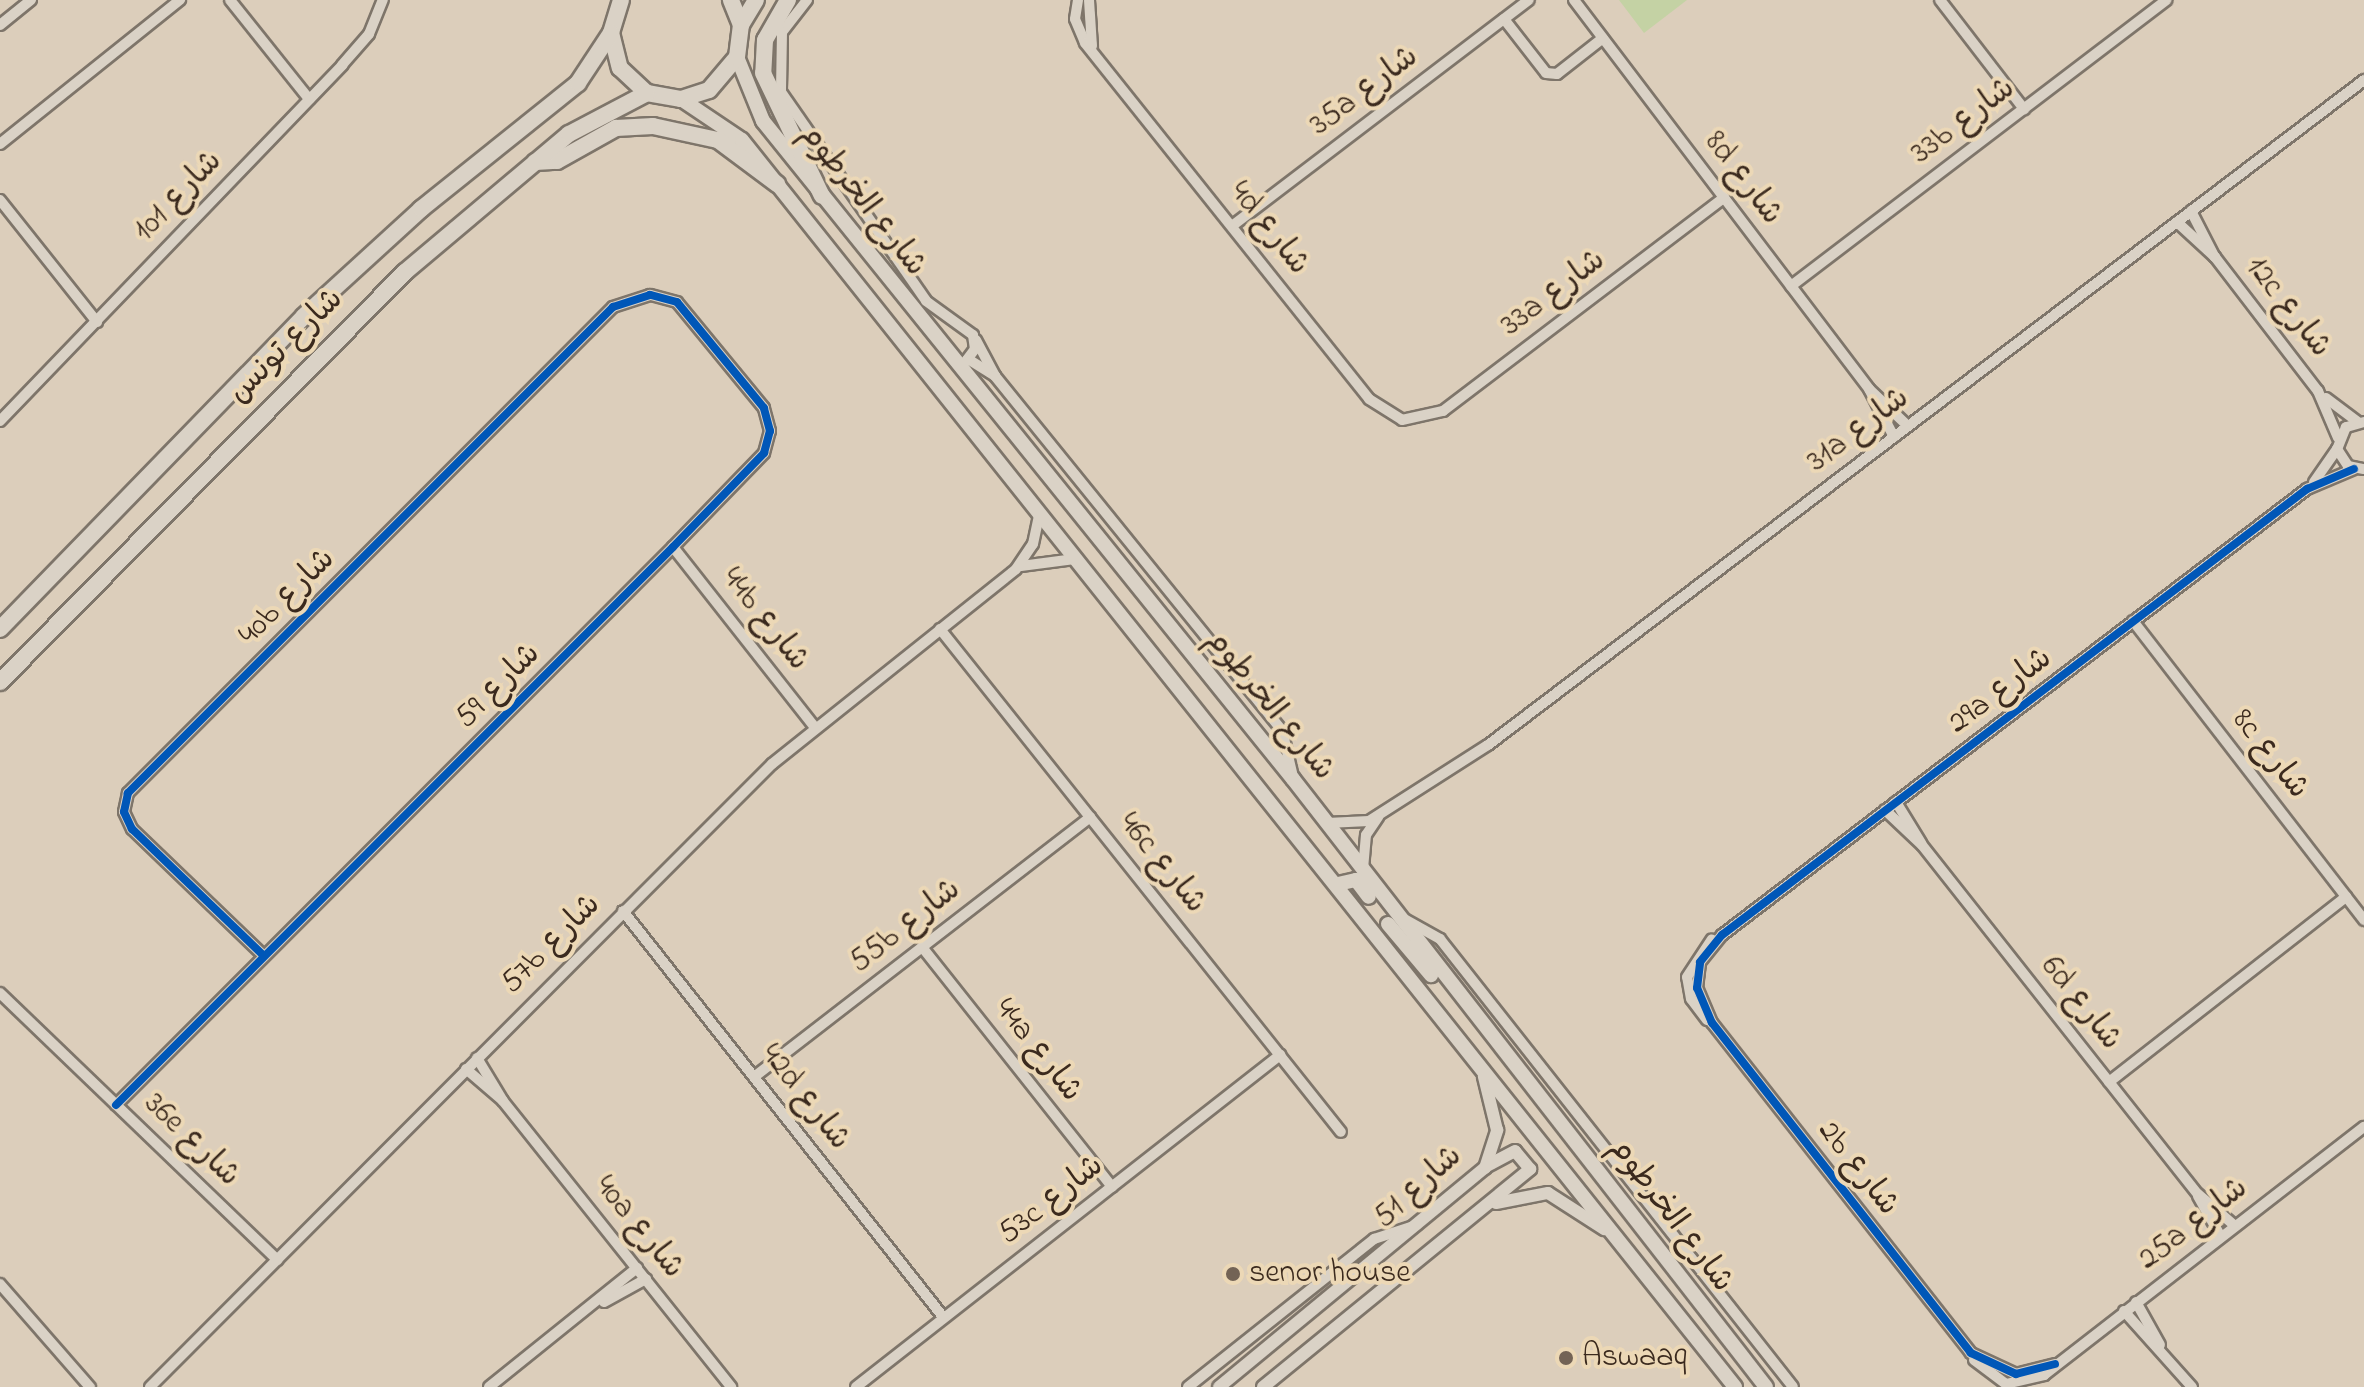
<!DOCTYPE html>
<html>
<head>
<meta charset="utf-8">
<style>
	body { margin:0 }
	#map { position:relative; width:2364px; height:1387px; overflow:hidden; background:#dccebb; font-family:"Indie Flower","Playpen Sans Arabic",sans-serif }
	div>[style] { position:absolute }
	.green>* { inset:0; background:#c4d2a4 }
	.roads { filter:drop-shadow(2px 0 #7e756a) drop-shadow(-2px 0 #7e756a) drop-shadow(0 2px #7e756a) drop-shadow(0 -2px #7e756a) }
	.minor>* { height:10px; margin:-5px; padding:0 5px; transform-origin:5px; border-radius:5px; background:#dad2c6 }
	.tertiary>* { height:12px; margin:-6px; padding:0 6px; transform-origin:6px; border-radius:6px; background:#dad2c6 }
	.secondary>* { height:14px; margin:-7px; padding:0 7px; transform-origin:7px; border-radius:7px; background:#dad2c6 }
	.primary>* { height:16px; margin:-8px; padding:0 8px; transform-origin:8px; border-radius:8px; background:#dad2c6 }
	.cycleway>* { height:8px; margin:-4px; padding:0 4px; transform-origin:4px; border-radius:4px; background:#0057b8 }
	.dots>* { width:22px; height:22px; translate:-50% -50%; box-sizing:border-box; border:4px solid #ecd8b6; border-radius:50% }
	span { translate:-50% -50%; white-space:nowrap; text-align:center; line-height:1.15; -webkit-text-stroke:8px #ecd8b6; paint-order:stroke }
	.street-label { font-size:32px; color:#3b2a1e }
	.poi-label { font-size:32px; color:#3b2a1e }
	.left { translate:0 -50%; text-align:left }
</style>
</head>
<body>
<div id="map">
	<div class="green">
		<i style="clip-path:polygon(1619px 0,1687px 0,1644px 33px)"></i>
	</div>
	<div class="roads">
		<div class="minor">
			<i style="left:230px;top:0;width:127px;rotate:51.4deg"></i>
			<i style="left:807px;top:0;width:41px;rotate:128deg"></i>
			<i style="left:782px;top:32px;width:60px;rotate:91deg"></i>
			<i style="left:781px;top:92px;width:254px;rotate:55.2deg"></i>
			<i style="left:926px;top:301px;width:58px;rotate:35.9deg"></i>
			<i style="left:973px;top:335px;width:14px;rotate:82deg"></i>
			<i style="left:975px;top:349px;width:15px;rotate:127deg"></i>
			<i style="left:1078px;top:0;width:19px;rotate:99deg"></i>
			<i style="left:1075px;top:19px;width:26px;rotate:67deg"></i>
			<i style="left:1085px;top:43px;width:455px;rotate:51.4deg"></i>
			<i style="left:1369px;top:399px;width:39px;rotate:32deg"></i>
			<i style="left:1402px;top:420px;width:42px;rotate:-12.4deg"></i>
			<i style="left:1443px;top:411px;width:353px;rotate:-37.2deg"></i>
			<i style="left:1089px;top:0;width:46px;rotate:86.3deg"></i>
			<i style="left:1574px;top:0;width:488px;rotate:52.8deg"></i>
			<i style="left:1869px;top:389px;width:54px;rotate:62.5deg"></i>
			<i style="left:1940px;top:0;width:138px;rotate:52.4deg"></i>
			<i style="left:1504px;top:19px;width:68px;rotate:52.1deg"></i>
			<i style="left:1546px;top:73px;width:11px;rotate:5deg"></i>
			<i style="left:1557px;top:74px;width:58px;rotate:-38deg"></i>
			<i style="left:0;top:25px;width:40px;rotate:-39deg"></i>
			<i style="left:0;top:144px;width:231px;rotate:-38.7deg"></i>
			<i style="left:0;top:200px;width:156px;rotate:51.5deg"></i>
			<i style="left:2191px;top:211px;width:51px;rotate:62.9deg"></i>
			<i style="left:2177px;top:222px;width:52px;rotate:42.6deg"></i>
			<i style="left:2215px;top:257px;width:169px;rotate:52.5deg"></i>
			<i style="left:2318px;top:391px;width:51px;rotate:66.9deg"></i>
			<i style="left:1232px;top:226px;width:373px;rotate:-37.3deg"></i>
			<i style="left:1791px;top:286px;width:472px;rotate:-37.3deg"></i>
			<i style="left:976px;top:340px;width:40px;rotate:62deg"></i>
			<i style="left:968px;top:359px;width:32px;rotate:32deg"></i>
			<i style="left:995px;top:376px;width:456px;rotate:51deg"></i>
			<i style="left:1282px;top:730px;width:48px;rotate:76.8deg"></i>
			<i style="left:1870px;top:390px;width:52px;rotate:43.5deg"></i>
			<i style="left:2326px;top:398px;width:40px;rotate:37deg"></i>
			<i style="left:0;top:421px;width:494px;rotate:-46.1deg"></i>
			<i style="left:342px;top:65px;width:41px;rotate:-48.9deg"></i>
			<i style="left:369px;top:34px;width:37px;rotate:-68deg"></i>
			<i style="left:2364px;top:422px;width:19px;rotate:164deg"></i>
			<i style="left:2346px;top:427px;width:24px;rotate:112deg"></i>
			<i style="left:2337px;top:449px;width:20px;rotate:57deg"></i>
			<i style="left:2348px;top:466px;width:16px;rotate:11deg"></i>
			<i style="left:2314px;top:482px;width:40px;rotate:-55.1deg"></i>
			<i style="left:673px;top:547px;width:228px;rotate:51.8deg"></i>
			<i style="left:1021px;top:566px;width:54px;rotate:-7.4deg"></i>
			<i style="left:2133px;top:621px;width:378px;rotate:52.3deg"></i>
			<i style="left:940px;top:629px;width:643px;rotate:51.44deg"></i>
			<i style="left:1896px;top:802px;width:48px;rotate:58.6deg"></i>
			<i style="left:1885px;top:810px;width:51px;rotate:43.4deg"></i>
			<i style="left:1922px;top:845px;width:445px;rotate:51.7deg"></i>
			<i style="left:2198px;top:1194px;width:49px;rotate:40.9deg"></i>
			<i style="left:1327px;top:823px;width:42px;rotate:-2.7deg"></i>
			<i style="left:1369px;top:821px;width:141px;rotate:-32.6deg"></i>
			<i style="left:1488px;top:745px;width:1100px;rotate:-37.2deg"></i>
			<i style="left:1363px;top:869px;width:34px;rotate:-85deg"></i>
			<i style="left:1366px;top:835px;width:22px;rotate:-56deg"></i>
			<i style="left:623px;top:911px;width:518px;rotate:51.74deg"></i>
			<i style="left:1399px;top:916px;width:47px;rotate:29.3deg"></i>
			<i style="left:1440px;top:939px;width:570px;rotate:51.76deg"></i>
			<i style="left:922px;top:947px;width:306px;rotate:51.6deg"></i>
			<i style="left:0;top:993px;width:385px;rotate:43.9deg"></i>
			<i style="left:1707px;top:1020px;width:26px;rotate:-127deg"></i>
			<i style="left:1691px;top:999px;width:22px;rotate:-100deg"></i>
			<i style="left:1687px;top:977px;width:45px;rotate:-56.7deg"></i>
			<i style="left:477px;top:1058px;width:50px;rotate:58.8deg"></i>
			<i style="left:503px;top:1101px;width:366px;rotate:51.4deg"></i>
			<i style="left:466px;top:1069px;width:48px;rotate:40.7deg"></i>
			<i style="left:754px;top:1077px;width:425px;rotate:-37.7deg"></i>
			<i style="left:2109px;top:1082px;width:301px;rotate:-38deg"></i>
			<i style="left:116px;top:1105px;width:788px;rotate:-45.05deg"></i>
			<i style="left:673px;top:547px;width:131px;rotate:-45.9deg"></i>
			<i style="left:764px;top:453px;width:23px;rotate:-75deg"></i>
			<i style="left:770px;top:431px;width:24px;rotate:-105deg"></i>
			<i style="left:764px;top:408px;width:137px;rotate:-129.4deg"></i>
			<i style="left:677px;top:302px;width:28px;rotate:-165deg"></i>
			<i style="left:650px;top:295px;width:39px;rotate:162deg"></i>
			<i style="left:613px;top:307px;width:687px;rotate:134.94deg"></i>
			<i style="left:128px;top:793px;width:19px;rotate:102deg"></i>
			<i style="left:124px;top:812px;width:19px;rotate:65deg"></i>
			<i style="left:132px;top:829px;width:183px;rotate:43.9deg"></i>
			<i style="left:2198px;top:1196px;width:47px;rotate:60.7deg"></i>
			<i style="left:0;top:1284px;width:137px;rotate:48.9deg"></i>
			<i style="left:604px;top:1302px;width:48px;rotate:-28.7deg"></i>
			<i style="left:2136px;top:1302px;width:49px;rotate:60.8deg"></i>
			<i style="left:2124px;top:1311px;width:102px;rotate:48.2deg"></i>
			<i style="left:1974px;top:1360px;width:40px;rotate:37deg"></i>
			<i style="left:2006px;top:1384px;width:39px;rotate:-13deg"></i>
			<i style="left:2044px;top:1375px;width:405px;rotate:-37.8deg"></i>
			<i style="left:2055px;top:1364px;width:40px;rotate:165.6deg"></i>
			<i style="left:2016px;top:1374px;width:50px;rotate:-155deg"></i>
			<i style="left:1971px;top:1353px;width:420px;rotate:-128.1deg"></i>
			<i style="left:1712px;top:1023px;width:38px;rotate:-113deg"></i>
			<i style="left:1697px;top:988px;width:26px;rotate:-83deg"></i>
			<i style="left:1700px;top:962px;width:35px;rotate:-51deg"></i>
			<i style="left:1722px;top:935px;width:736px;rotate:-37.32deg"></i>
			<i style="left:2307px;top:489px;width:51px;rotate:-23.1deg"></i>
			<i style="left:150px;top:1387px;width:880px;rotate:-45.05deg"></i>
			<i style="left:772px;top:764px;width:312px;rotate:-38.6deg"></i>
			<i style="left:1016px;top:569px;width:30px;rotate:-56deg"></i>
			<i style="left:1033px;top:544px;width:30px;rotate:-78deg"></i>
			<i style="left:489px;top:1387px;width:190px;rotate:-38.8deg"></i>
			<i style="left:856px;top:1387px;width:539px;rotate:-38.06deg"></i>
			<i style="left:1188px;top:1387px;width:238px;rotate:-38.5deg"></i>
			<i style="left:1374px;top:1239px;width:45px;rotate:-18deg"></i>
		</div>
		<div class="tertiary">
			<i style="left:1496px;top:1203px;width:53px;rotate:-10.9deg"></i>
			<i style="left:1548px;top:1193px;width:67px;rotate:32.7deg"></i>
			<i style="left:1219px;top:1387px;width:345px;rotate:-39.5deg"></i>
			<i style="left:1485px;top:1168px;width:40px;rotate:-72deg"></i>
			<i style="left:1497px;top:1130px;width:55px;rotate:-103.8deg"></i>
			<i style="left:1263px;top:1387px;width:345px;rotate:-39.2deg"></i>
			<i style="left:1530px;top:1169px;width:23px;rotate:-130deg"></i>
			<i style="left:1515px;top:1151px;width:32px;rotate:152deg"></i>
		</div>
		<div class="secondary">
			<i style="left:737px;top:57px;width:69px;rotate:67.9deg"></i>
			<i style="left:763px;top:121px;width:845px;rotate:51.15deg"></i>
			<i style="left:1293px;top:779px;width:770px;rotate:52.12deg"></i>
			<i style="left:681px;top:99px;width:73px;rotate:33.9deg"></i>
			<i style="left:742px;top:140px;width:1594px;rotate:51.47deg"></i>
			<i style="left:1338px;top:884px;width:18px;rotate:-13deg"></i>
			<i style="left:1356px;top:880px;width:21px;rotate:53deg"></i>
			<i style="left:1388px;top:924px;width:67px;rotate:49.9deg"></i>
		</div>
		<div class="primary">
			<i style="left:621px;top:0;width:34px;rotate:107deg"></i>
			<i style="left:611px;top:33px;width:36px;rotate:76deg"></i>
			<i style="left:620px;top:68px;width:37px;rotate:43deg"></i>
			<i style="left:647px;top:93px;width:35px;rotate:10deg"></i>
			<i style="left:681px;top:99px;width:29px;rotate:-18deg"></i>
			<i style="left:709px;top:90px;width:43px;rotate:-49.7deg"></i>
			<i style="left:737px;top:57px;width:32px;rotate:-83deg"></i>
			<i style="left:741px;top:25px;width:27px;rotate:-112deg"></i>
			<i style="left:788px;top:0;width:46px;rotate:119.9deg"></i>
			<i style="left:765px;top:40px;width:33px;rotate:93deg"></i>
			<i style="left:763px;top:73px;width:136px;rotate:64.4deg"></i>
			<i style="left:741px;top:25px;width:29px;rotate:-59deg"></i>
			<i style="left:535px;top:162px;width:22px;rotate:-3deg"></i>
			<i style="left:557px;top:161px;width:68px;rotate:-29.2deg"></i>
			<i style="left:616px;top:128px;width:37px;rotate:-3deg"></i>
			<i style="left:653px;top:126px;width:66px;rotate:12.2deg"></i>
			<i style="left:718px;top:140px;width:74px;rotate:36.7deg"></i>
			<i style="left:0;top:629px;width:436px;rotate:-45.8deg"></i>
			<i style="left:304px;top:316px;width:159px;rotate:-42.4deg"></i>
			<i style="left:421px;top:209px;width:201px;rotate:-38.7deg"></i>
			<i style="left:578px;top:83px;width:60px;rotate:-56.6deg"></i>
			<i style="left:0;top:682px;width:576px;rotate:-45.35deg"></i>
			<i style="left:405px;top:272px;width:214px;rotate:-40.1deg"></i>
			<i style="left:569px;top:134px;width:88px;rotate:-27.7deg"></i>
		</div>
	</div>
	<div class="cycleway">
		<i style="left:116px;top:1105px;width:788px;rotate:-45.05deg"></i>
		<i style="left:673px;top:547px;width:131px;rotate:-45.9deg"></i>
		<i style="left:764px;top:453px;width:23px;rotate:-75deg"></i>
		<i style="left:770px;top:431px;width:24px;rotate:-105deg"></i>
		<i style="left:764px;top:408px;width:137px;rotate:-129.4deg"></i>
		<i style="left:677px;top:302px;width:28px;rotate:-165deg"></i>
		<i style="left:650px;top:295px;width:39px;rotate:162deg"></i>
		<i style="left:613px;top:307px;width:687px;rotate:134.94deg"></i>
		<i style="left:128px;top:793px;width:19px;rotate:102deg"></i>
		<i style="left:124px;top:812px;width:19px;rotate:65deg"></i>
		<i style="left:132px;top:829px;width:183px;rotate:43.9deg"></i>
		<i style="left:2055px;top:1364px;width:40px;rotate:165.6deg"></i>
		<i style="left:2016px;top:1374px;width:50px;rotate:-155deg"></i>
		<i style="left:1971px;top:1353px;width:420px;rotate:-128.1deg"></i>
		<i style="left:1712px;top:1023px;width:38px;rotate:-113deg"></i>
		<i style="left:1697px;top:988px;width:26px;rotate:-83deg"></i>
		<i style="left:1700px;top:962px;width:35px;rotate:-51deg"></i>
		<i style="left:1722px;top:935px;width:736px;rotate:-37.32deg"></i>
		<i style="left:2307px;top:489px;width:51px;rotate:-23.1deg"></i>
	</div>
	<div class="dots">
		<i style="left:1233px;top:1274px;background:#736355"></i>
		<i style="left:1566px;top:1358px;background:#736355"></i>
	</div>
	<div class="street-label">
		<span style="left:1365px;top:92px;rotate:-37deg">35a شارع</span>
		<span style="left:1964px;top:122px;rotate:-37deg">33b شارع</span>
		<span style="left:1742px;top:179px;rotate:53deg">8d شارع</span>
		<span style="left:179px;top:197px;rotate:-46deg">شارع 101</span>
		<span style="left:862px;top:201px;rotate:52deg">شارع الخرطوم</span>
		<span style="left:1268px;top:229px;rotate:52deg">4d شارع</span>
		<span style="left:1554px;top:294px;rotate:-37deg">33a شارع</span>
		<span style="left:2287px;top:308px;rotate:52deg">12c شارع</span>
		<span style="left:287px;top:347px;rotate:-45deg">شارع تونس</span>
		<span style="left:1859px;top:431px;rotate:-37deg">31a شارع</span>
		<span style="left:288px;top:598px;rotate:-45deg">40b شارع</span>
		<span style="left:764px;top:620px;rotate:52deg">44b شارع</span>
		<span style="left:499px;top:687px;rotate:-45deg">شارع 59</span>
		<span style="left:2001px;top:692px;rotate:-37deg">29a شارع</span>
		<span style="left:1269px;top:706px;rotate:51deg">شارع الخرطوم</span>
		<span style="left:2269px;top:755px;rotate:52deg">8c شارع</span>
		<span style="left:1161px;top:864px;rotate:51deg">46c شارع</span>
		<span style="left:906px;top:927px;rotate:-38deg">55b شارع</span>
		<span style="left:552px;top:945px;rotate:-45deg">57b شارع</span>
		<span style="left:2080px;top:1004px;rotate:52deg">6d شارع</span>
		<span style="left:1037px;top:1051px;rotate:52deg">44a شارع</span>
		<span style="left:804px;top:1098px;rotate:52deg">42d شارع</span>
		<span style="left:191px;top:1141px;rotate:44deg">36e شارع</span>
		<span style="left:1857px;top:1169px;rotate:52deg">2b شارع</span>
		<span style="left:1419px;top:1188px;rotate:-42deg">شارع 51</span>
		<span style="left:1052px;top:1201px;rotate:-38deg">53c شارع</span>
		<span style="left:1670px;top:1216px;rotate:53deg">شارع الخرطوم</span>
		<span style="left:2194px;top:1225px;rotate:-38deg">25a شارع</span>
		<span style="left:638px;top:1228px;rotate:51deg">40a شارع</span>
	</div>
	<div class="poi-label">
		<span class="left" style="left:1249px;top:1274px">senor house</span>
		<span class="left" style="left:1582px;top:1358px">Aswaaq</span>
	</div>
</div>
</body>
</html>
